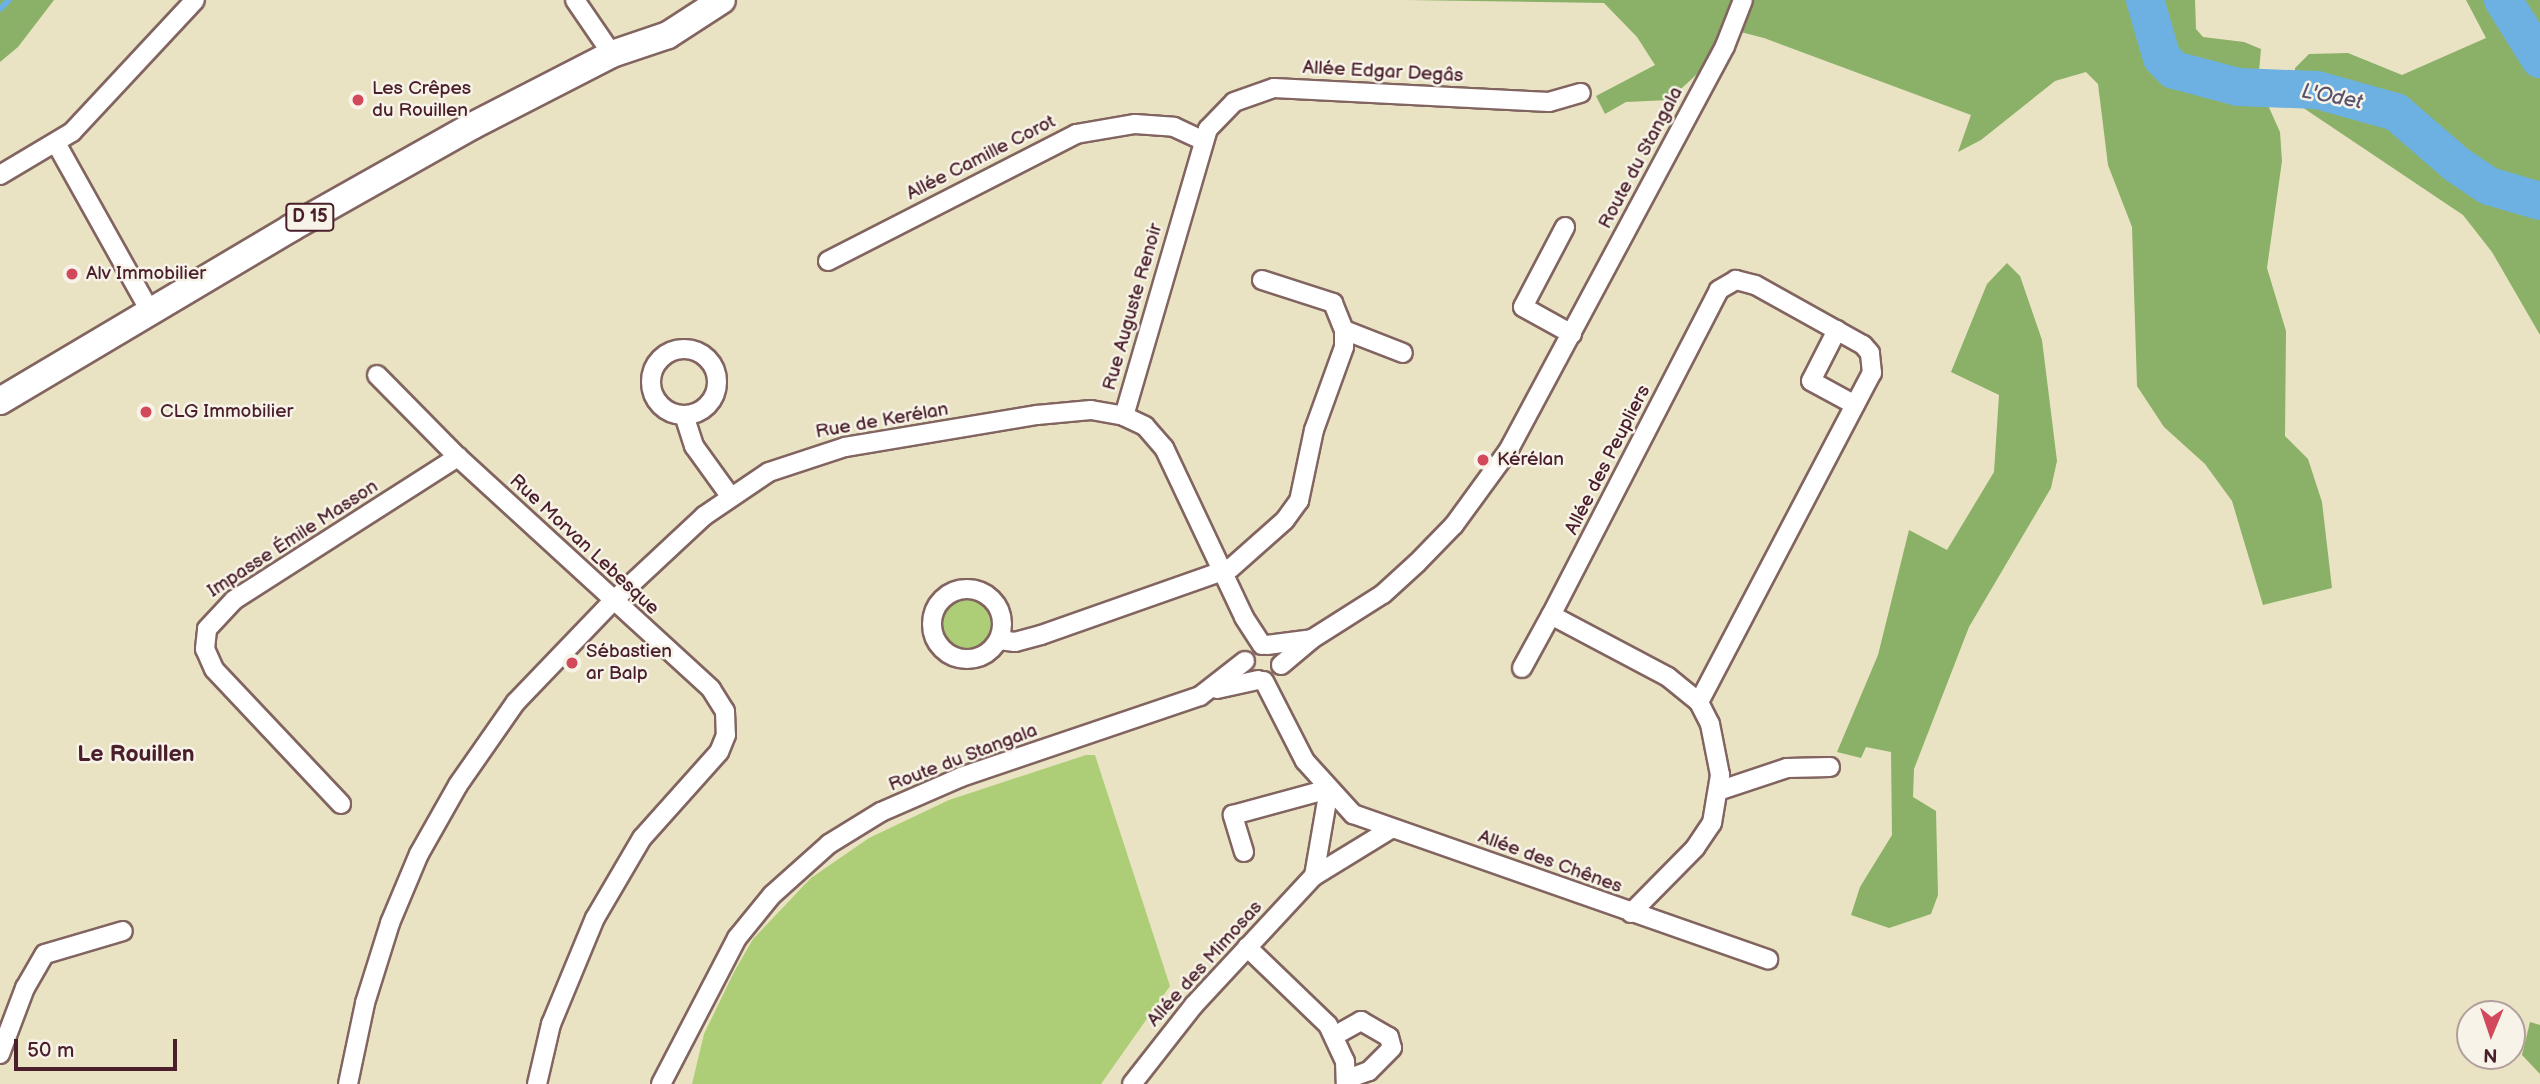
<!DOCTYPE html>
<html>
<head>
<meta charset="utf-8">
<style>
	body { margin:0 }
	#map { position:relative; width:2540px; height:1084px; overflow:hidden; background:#e9e3c3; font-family:"Balsamiq Sans",sans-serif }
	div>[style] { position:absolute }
	.green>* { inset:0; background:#adce76 }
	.round { border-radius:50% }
	.forest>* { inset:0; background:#8ab167 }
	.stream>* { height:6px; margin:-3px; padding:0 3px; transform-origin:3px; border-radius:3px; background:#6db1e3 }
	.river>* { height:38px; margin:-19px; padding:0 19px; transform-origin:19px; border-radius:19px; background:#6db1e3 }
	.roads { filter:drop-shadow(2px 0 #826460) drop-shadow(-2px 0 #826460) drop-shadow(0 2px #826460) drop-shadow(0 -2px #826460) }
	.street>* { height:18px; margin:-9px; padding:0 9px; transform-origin:9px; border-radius:9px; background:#fff }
	.street>.ring { margin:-9px; padding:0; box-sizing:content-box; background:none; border:18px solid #fff; border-radius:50% }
	.primary>* { height:26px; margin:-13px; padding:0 13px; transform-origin:13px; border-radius:13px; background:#fff }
	.dots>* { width:19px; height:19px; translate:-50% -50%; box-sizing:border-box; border:4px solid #f7f3e8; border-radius:50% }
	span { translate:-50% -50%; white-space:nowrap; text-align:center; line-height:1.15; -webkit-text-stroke:5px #f7f3e8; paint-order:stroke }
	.shield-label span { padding:2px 5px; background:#f7f3e8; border:2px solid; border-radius:5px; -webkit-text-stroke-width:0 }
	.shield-label { font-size:18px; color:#4a1f2b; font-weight:700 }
	.street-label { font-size:19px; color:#4a1f2b }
	.poi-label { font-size:19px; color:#4a1f2b }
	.left { translate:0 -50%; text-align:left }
	.water-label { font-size:21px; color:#56526b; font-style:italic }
	.quarter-label { font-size:23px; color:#4a1f2b; font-weight:700 }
	.north { position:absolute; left:2456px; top:1000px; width:70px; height:70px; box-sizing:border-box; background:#f7f3e8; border:2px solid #b29e9c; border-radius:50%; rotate:182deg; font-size:19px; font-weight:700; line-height:28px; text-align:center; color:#4a1f2b }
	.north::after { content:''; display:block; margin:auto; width:24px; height:32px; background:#d1495b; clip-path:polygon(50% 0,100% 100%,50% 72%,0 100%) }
	.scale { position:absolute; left:14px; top:1039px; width:163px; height:32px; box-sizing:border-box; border:4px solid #4a1f2b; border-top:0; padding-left:9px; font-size:21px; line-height:24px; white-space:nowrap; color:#4a1f2b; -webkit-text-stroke:5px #f7f3e8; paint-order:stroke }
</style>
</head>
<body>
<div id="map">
	<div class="green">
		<i class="round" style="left:940px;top:597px;width:54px;height:54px"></i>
		<i style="clip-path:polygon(1086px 755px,1095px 755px,1170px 986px,1101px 1084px,692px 1084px,704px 1034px,734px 972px,753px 939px,811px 878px,869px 838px,949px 800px)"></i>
	</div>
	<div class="forest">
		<i style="clip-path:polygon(0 0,54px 0,18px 47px,0 62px)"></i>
		<i style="clip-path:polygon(1406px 0,2195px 0,2196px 29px,2203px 37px,2244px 42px,2261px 49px,2258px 83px,2280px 132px,2282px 161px,2267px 268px,2286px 331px,2285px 436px,2308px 459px,2322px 502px,2332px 588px,2263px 605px,2232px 501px,2205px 464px,2164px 427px,2137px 386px,2132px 227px,2108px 165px,2098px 84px,2086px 72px,2055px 81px,1981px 140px,1958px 152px,1971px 115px,1764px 38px,1725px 28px,1709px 63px,1669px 100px,1626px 102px,1605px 114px,1596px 96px,1655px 65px,1637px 37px,1604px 3px)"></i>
		<i style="clip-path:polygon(2466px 0,2540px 0,2540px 335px,2492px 252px,2463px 215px,2296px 103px,2295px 68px,2309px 54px,2348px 53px,2402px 75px,2486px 38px)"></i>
		<i style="clip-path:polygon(2007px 263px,2020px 276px,2042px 340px,2057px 461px,2051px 488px,1969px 627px,1914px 769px,1913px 797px,1936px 811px,1938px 895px,1931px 914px,1889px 928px,1851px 915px,1860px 887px,1892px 835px,1891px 752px,1866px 747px,1861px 758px,1837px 752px,1878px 655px,1909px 530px,1947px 550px,1994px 472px,1999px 395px,1951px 372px,1987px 284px)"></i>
		<i style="clip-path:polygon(2530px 1022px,2540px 1025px,2540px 1074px,2522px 1055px)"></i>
	</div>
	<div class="stream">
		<i style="left:0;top:9px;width:13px;rotate:-45deg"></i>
	</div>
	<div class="river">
		<i style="left:2145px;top:0;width:60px;rotate:73.7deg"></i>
		<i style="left:2162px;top:58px;width:17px;rotate:45deg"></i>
		<i style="left:2174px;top:70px;width:66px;rotate:14.9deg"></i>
		<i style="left:2238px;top:87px;width:79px;rotate:2.2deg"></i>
		<i style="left:2317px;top:90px;width:82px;rotate:15.6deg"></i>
		<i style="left:2396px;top:112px;width:79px;rotate:40.9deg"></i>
		<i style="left:2456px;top:164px;width:40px;rotate:34deg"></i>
		<i style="left:2489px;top:186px;width:53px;rotate:16.4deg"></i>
		<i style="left:2503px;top:0;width:70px;rotate:57.9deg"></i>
	</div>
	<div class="roads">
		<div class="street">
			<i style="left:575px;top:0;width:65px;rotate:55.6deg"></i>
			<i style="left:56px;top:143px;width:195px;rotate:60.8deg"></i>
			<i style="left:0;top:175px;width:84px;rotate:-30.8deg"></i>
			<i style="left:72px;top:132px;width:180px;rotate:-47deg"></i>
			<i style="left:1565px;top:227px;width:90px;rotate:117.7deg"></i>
			<i style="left:1523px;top:307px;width:56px;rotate:28.9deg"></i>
			<i style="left:828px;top:261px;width:279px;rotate:-27.1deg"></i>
			<i style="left:1076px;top:134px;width:60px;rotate:-9.6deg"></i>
			<i style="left:1135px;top:124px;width:39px;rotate:4deg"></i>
			<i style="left:1174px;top:127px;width:31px;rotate:25deg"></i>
			<i style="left:1262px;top:280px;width:75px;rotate:17.9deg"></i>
			<i style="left:1333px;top:303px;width:29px;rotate:68deg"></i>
			<i style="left:1837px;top:330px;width:57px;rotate:117deg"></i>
			<i style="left:1811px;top:381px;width:50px;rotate:28.6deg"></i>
			<i class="ring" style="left:651px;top:349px;width:48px;height:48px"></i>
			<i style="left:377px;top:375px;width:115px;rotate:45.4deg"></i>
			<i style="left:458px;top:457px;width:343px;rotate:42.5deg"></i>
			<i style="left:711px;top:689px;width:26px;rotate:58deg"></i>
			<i style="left:725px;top:711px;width:24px;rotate:88deg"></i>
			<i style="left:726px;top:735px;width:18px;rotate:112deg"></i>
			<i style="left:719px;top:752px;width:115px;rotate:131.8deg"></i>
			<i style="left:642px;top:838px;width:93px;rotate:120.4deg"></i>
			<i style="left:595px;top:918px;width:115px;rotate:112.5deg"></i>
			<i style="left:551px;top:1024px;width:62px;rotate:103.1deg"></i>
			<i style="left:684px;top:415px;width:33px;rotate:72deg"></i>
			<i style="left:694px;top:446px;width:62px;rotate:54.2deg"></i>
			<i class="ring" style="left:932px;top:589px;width:52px;height:52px"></i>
			<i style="left:999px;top:640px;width:16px;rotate:7deg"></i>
			<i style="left:1015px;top:642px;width:27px;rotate:-15deg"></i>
			<i style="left:1041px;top:635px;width:201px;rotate:-19.4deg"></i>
			<i style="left:1231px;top:568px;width:72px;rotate:-41.6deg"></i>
			<i style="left:1285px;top:520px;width:24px;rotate:-54deg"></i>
			<i style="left:1299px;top:501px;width:73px;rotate:-78.1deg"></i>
			<i style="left:1314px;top:430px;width:88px;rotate:-70.1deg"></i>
			<i style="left:1344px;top:347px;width:17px;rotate:-90deg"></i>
			<i style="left:1344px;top:330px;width:63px;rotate:21.3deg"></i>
			<i style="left:1262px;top:645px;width:33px;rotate:-123deg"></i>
			<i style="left:1244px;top:617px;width:187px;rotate:-115.3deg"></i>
			<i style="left:1164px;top:448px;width:29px;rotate:-131deg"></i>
			<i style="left:1145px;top:426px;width:23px;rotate:-155deg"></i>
			<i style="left:1124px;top:416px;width:299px;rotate:-73.7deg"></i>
			<i style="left:1208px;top:129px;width:37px;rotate:-46deg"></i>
			<i style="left:1234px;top:102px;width:42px;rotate:-19.3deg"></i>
			<i style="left:1274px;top:88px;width:275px;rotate:2.9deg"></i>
			<i style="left:1549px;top:102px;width:33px;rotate:-16deg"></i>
			<i style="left:1267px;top:645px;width:45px;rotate:-7.6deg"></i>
			<i style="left:1281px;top:665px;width:40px;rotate:-40deg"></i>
			<i style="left:1312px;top:639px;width:84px;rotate:-32.4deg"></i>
			<i style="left:1383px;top:594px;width:46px;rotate:-42.4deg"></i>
			<i style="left:1417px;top:563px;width:53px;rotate:-45.8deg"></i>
			<i style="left:1454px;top:525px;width:92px;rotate:-53.9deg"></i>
			<i style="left:1508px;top:451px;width:459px;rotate:-61.8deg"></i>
			<i style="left:1725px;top:46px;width:49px;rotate:-68.6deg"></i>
			<i style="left:1522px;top:668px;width:60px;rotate:-61.3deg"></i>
			<i style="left:1264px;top:681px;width:90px;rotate:62.9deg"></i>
			<i style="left:1305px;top:761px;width:72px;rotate:47.8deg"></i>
			<i style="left:1353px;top:814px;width:440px;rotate:19.3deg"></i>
			<i style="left:1217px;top:689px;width:42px;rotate:-12.4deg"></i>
			<i style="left:1721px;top:790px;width:70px;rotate:-18.4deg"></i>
			<i style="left:1787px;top:768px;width:43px;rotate:-1.3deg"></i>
			<i style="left:341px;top:804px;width:185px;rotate:-133.3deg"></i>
			<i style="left:214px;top:669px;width:22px;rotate:-114deg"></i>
			<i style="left:205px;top:649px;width:20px;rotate:-84deg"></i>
			<i style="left:207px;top:629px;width:40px;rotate:-47deg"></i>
			<i style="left:234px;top:600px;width:266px;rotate:-32.6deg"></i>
			<i style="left:1244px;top:852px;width:39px;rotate:-107deg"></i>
			<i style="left:1233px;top:815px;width:99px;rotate:-15.2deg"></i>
			<i style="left:1314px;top:876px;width:88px;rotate:-80.2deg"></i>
			<i style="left:1631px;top:913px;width:91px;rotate:-45.4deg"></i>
			<i style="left:1695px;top:848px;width:30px;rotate:-56deg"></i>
			<i style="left:1712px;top:823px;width:49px;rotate:-80.5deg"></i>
			<i style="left:1720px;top:775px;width:52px;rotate:-101.1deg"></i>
			<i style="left:1710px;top:724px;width:25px;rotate:-117deg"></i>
			<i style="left:1699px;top:702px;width:372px;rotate:-62.3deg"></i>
			<i style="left:1872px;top:373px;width:20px;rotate:-96deg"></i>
			<i style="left:1870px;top:353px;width:11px;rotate:-131deg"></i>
			<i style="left:1863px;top:345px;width:124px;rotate:-150.9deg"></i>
			<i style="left:1755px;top:285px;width:20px;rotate:-165deg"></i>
			<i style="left:1736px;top:280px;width:20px;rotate:150deg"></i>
			<i style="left:1719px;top:290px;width:366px;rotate:117.3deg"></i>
			<i style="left:1551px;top:615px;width:132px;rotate:27.9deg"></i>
			<i style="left:1668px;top:677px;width:40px;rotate:39deg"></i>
			<i style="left:1247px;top:947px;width:112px;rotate:43.9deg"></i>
			<i style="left:1328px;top:1025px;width:40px;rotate:65deg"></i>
			<i style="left:1345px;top:1061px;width:23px;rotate:88deg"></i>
			<i style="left:1334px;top:1036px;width:31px;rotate:-29deg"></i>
			<i style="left:1361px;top:1021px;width:32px;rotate:30deg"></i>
			<i style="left:1389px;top:1037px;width:11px;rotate:75deg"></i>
			<i style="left:1392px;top:1048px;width:33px;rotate:135deg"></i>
			<i style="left:1369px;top:1071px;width:23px;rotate:160deg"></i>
			<i style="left:0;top:1054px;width:71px;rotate:-69.3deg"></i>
			<i style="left:25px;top:988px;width:39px;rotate:-60deg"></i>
			<i style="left:45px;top:954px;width:81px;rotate:-16.4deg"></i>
			<i style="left:348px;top:1084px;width:83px;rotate:-78.1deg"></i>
			<i style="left:365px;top:1003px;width:84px;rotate:-72.6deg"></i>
			<i style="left:390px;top:923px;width:75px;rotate:-67.2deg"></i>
			<i style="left:419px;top:854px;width:79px;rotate:-60.5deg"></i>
			<i style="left:458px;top:785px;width:101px;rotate:-55.1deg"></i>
			<i style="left:516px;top:702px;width:140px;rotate:-46.2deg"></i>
			<i style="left:613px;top:601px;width:125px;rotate:-43deg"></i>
			<i style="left:704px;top:516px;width:78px;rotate:-34.1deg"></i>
			<i style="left:769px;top:472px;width:80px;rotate:-18.2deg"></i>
			<i style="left:845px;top:447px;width:195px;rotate:-9.5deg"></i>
			<i style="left:1037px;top:415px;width:54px;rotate:-5.3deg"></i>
			<i style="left:1091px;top:410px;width:34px;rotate:10deg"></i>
			<i style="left:661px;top:1084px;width:165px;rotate:-62.5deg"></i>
			<i style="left:737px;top:938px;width:55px;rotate:-50.9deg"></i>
			<i style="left:772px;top:895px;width:76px;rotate:-41.8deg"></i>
			<i style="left:829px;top:844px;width:61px;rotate:-31.6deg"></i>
			<i style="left:881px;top:812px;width:87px;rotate:-23.6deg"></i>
			<i style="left:961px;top:777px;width:252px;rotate:-18.7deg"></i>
			<i style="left:1200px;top:696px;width:57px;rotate:-37.9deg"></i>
			<i style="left:1132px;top:1084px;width:100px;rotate:-51.9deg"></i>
			<i style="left:1194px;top:1005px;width:176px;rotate:-47.1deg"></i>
			<i style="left:1314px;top:876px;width:88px;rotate:-31.5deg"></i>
		</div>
		<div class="primary">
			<i style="left:0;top:401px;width:339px;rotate:-30.7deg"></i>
			<i style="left:291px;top:228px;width:208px;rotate:-29.4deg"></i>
			<i style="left:472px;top:126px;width:157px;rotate:-27.2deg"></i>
			<i style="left:612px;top:54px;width:59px;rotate:-18.7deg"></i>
			<i style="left:668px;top:35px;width:64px;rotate:-32.9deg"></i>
		</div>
	</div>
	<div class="dots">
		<i style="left:358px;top:100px;background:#d1495b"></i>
		<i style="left:72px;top:274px;background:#d1495b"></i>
		<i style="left:146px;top:412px;background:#d1495b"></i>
		<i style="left:1483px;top:460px;background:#d1495b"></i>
		<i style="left:572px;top:663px;background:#d1495b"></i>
	</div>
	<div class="shield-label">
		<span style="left:310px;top:217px">D 15</span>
	</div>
	<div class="street-label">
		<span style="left:1383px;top:72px;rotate:3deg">Allée Edgar Degâs</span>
		<span style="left:981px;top:158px;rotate:-27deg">Allée Camille Corot</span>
		<span style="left:1641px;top:158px;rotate:-62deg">Route du Stangala</span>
		<span style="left:1133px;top:307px;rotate:-74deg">Rue Auguste Renoir</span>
		<span style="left:882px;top:421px;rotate:-10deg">Rue de Kerélan</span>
		<span style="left:1608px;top:460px;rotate:-63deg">Allée des Peupliers</span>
		<span style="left:293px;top:539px;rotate:-33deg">Impasse Émile Masson</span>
		<span style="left:584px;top:545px;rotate:43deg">Rue Morvan Lebesque</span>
		<span style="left:963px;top:758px;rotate:-21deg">Route du Stangala</span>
		<span style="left:1550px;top:862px;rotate:20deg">Allée des Chênes</span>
		<span style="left:1205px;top:964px;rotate:-48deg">Allée des Mimosas</span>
	</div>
	<div class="poi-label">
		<span class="left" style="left:372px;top:100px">Les Crêpes<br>du Rouillen</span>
		<span class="left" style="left:86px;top:274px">Alv Immobilier</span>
		<span class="left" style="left:160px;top:412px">CLG Immobilier</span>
		<span class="left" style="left:1497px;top:460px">Kérélan</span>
		<span class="left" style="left:586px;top:663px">Sébastien<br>ar Balp</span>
	</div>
	<div class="water-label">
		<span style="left:2332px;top:97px;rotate:11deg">L'Odet</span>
	</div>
	<div class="quarter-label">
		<span style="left:136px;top:754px">Le Rouillen</span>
	</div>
	<div class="north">N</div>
	<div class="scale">50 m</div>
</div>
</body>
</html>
